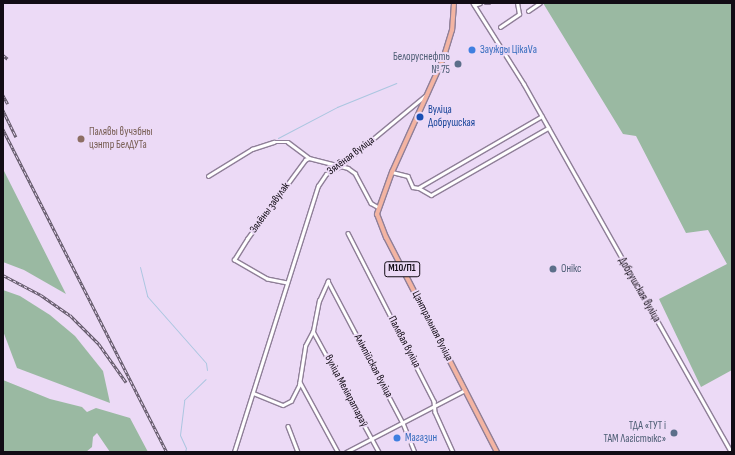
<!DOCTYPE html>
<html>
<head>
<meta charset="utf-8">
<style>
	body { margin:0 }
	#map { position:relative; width:735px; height:455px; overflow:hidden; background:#ecdaf6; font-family:"Sofia Sans Condensed",sans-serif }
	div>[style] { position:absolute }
	.green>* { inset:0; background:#9ab9a2 }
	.stream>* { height:1px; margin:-0.5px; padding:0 0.5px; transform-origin:0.5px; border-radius:0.5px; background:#abc6e0 }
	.roads { filter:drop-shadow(1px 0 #8f7f98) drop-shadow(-1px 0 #8f7f98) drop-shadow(0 1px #8f7f98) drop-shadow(0 -1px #8f7f98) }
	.street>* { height:2.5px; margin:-1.25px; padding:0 1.25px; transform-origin:1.25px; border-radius:1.25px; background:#fff }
	.primary>* { height:4px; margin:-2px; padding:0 2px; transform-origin:2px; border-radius:2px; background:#f3b4a2 }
	.rail>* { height:2.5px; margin-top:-1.25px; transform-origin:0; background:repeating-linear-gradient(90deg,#ecdaf6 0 3px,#5e5464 0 6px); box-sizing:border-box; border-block:1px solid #5e5464 }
	.dots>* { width:11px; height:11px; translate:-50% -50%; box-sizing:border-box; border:2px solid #ecdaf6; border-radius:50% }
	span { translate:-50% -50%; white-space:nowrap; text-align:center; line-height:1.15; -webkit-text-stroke:4px #ecdaf6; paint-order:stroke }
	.shield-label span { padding:1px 3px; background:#ecdaf6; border:1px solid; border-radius:3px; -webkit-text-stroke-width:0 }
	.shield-label { font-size:10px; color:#120c15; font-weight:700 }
	.shop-label { font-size:11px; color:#366cbe }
	.left { translate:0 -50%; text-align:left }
	.service-label { font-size:11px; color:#4e5e75 }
	.right { translate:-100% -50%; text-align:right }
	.transit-label { font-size:11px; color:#164399 }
	.education-label { font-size:11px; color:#785e54 }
	.street-label { font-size:11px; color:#120c15 }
	.frame { position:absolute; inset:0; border:4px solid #120c15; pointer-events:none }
</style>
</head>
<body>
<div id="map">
	<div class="green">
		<i style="clip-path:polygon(543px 3px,732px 3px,732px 370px,701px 387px,659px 299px,727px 264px,708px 230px,686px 233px,636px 136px,623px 134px)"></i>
		<i style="clip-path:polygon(3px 169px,66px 294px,24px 270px,3px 262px)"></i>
		<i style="clip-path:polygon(3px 290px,20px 296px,50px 315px,75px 336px,103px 371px,110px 403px,17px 368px,3px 331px)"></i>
		<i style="clip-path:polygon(3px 380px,50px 399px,82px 407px,87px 412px,96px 408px,130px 418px,148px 452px,110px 452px,97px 433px,93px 437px,92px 447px,86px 452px,3px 452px)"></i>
	</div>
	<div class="stream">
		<i style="left:731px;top:3px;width:1px;rotate:45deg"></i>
		<i style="left:278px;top:138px;width:67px;rotate:-27.7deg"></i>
		<i style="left:337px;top:107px;width:64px;rotate:-22.1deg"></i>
		<i style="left:140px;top:267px;width:30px;rotate:76deg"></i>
		<i style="left:147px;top:296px;width:89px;rotate:48.6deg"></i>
		<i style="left:206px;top:363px;width:7px;rotate:82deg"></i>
		<i style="left:185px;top:452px;width:4px;rotate:-76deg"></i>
		<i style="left:186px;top:448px;width:14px;rotate:-115deg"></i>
		<i style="left:180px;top:435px;width:35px;rotate:-83deg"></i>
		<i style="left:184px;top:400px;width:30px;rotate:-44deg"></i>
	</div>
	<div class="roads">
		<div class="street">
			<i style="left:473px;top:3px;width:96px;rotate:57.8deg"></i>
			<i style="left:524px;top:84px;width:422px;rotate:60.6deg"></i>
			<i style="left:486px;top:3px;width:3px"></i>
			<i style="left:474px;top:5px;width:6px;rotate:-18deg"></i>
			<i style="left:528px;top:11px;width:14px;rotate:-34deg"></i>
			<i style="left:500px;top:27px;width:23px;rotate:-34deg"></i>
			<i style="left:519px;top:14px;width:11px;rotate:-100deg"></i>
			<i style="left:392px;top:172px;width:16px;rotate:14deg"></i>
			<i style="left:408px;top:176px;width:12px;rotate:66deg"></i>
			<i style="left:413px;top:187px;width:5px;rotate:11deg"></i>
			<i style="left:418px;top:188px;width:143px;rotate:-30.1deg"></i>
			<i style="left:208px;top:176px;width:52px;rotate:-31.5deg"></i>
			<i style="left:252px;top:149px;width:23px;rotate:-18deg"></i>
			<i style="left:274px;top:142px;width:14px"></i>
			<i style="left:288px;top:142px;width:26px;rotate:37deg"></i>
			<i style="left:419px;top:188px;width:14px;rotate:30deg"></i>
			<i style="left:431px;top:195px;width:135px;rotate:-29.8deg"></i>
			<i style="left:348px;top:233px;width:189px;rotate:62.9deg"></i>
			<i style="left:434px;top:401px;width:11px;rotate:85deg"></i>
			<i style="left:435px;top:412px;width:44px;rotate:65.8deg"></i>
			<i style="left:287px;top:283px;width:20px;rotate:-169deg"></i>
			<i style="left:267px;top:279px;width:38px;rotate:-150deg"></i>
			<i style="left:234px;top:260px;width:25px;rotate:-58deg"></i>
			<i style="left:247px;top:239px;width:98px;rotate:-53.7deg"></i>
			<i style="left:305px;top:160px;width:4px;rotate:-27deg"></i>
			<i style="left:309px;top:158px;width:40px;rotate:14.4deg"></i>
			<i style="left:348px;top:168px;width:9px;rotate:36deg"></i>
			<i style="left:355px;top:173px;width:34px;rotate:62deg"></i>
			<i style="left:371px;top:203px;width:8px;rotate:30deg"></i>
			<i style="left:313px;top:331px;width:138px;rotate:61.4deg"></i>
			<i style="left:300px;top:382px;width:80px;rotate:61.5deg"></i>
			<i style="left:253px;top:393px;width:32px;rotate:22deg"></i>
			<i style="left:283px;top:405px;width:9px;rotate:-27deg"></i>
			<i style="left:291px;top:401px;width:18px;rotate:-63deg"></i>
			<i style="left:299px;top:385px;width:39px;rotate:-81deg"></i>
			<i style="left:305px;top:346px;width:17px;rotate:-62deg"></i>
			<i style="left:313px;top:331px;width:31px;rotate:-79deg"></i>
			<i style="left:319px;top:301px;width:22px;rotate:-66deg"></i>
			<i style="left:328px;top:281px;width:161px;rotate:62.2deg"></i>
			<i style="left:403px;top:423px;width:31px;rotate:68deg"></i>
			<i style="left:288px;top:426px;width:28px;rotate:69deg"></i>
			<i style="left:234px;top:452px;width:279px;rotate:-72.5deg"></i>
			<i style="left:318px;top:186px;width:14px;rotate:-56deg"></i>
			<i style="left:326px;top:174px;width:15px;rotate:-28deg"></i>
			<i style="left:339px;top:167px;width:113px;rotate:-39.6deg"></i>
			<i style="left:346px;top:452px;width:134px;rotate:-27.5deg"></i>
		</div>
		<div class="primary">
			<i style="left:454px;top:3px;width:27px;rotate:94deg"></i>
			<i style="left:452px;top:30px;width:28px;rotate:107deg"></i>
			<i style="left:444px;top:57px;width:126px;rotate:114.3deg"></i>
			<i style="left:392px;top:172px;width:45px;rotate:109.7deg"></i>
			<i style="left:377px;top:214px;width:25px;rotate:69deg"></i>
			<i style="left:386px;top:237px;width:242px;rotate:62.7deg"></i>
		</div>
	</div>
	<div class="rail">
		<i style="left:3px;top:55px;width:6px;rotate:39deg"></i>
		<i style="left:3px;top:95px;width:10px;rotate:61deg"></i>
		<i style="left:3px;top:110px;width:30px;rotate:64deg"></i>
		<i style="left:3px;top:129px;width:362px;rotate:63.1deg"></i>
		<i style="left:3px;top:275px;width:43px;rotate:27.8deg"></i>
		<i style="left:41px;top:295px;width:35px;rotate:35deg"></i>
		<i style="left:70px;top:315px;width:41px;rotate:45deg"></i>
		<i style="left:99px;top:344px;width:47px;rotate:54.6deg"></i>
	</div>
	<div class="dots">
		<i style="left:472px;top:50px;background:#3f7fe0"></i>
		<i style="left:458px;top:64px;background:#5c6f8a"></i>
		<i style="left:420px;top:117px;background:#1a4fb4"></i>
		<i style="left:81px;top:139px;background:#8d6e63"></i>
		<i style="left:553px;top:269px;background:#5c6f8a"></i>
		<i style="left:674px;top:433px;background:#5c6f8a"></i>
		<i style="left:397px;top:438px;background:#3f7fe0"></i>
	</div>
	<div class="shield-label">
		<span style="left:402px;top:269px">М10/П1</span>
	</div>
	<div class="shop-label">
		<span class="left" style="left:480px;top:50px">Заужды ЦікаVа</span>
		<span class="left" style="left:405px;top:438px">Магазин</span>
	</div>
	<div class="service-label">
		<span class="right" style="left:450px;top:64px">Белоруснефть<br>№ 75</span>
		<span class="left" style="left:561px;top:269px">Онікс</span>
		<span class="right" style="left:666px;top:433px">ТДА «ТУТ і<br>ТАМ Лагістыкс»</span>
	</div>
	<div class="transit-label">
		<span class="left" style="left:428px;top:117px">Вуліца<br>Добрушская</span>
	</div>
	<div class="education-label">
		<span class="left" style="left:89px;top:139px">Палявы вучэбны<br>цэнтр БелДУТа</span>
	</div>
	<div class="street-label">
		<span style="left:351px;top:156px;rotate:-37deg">Зялёная вуліца</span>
		<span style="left:270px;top:208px;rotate:-54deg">Зялёны завулак</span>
		<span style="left:639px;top:290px;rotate:60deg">Добрушская вуліца</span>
		<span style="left:432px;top:326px;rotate:63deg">Цэнтральная вуліца</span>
		<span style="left:404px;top:342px;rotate:62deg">Палявая вуліца</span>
		<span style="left:373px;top:366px;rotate:62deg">Алімпійская вуліца</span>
		<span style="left:346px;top:391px;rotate:62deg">вуліца Меліяратараў</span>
	</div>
	<div class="frame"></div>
</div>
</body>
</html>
